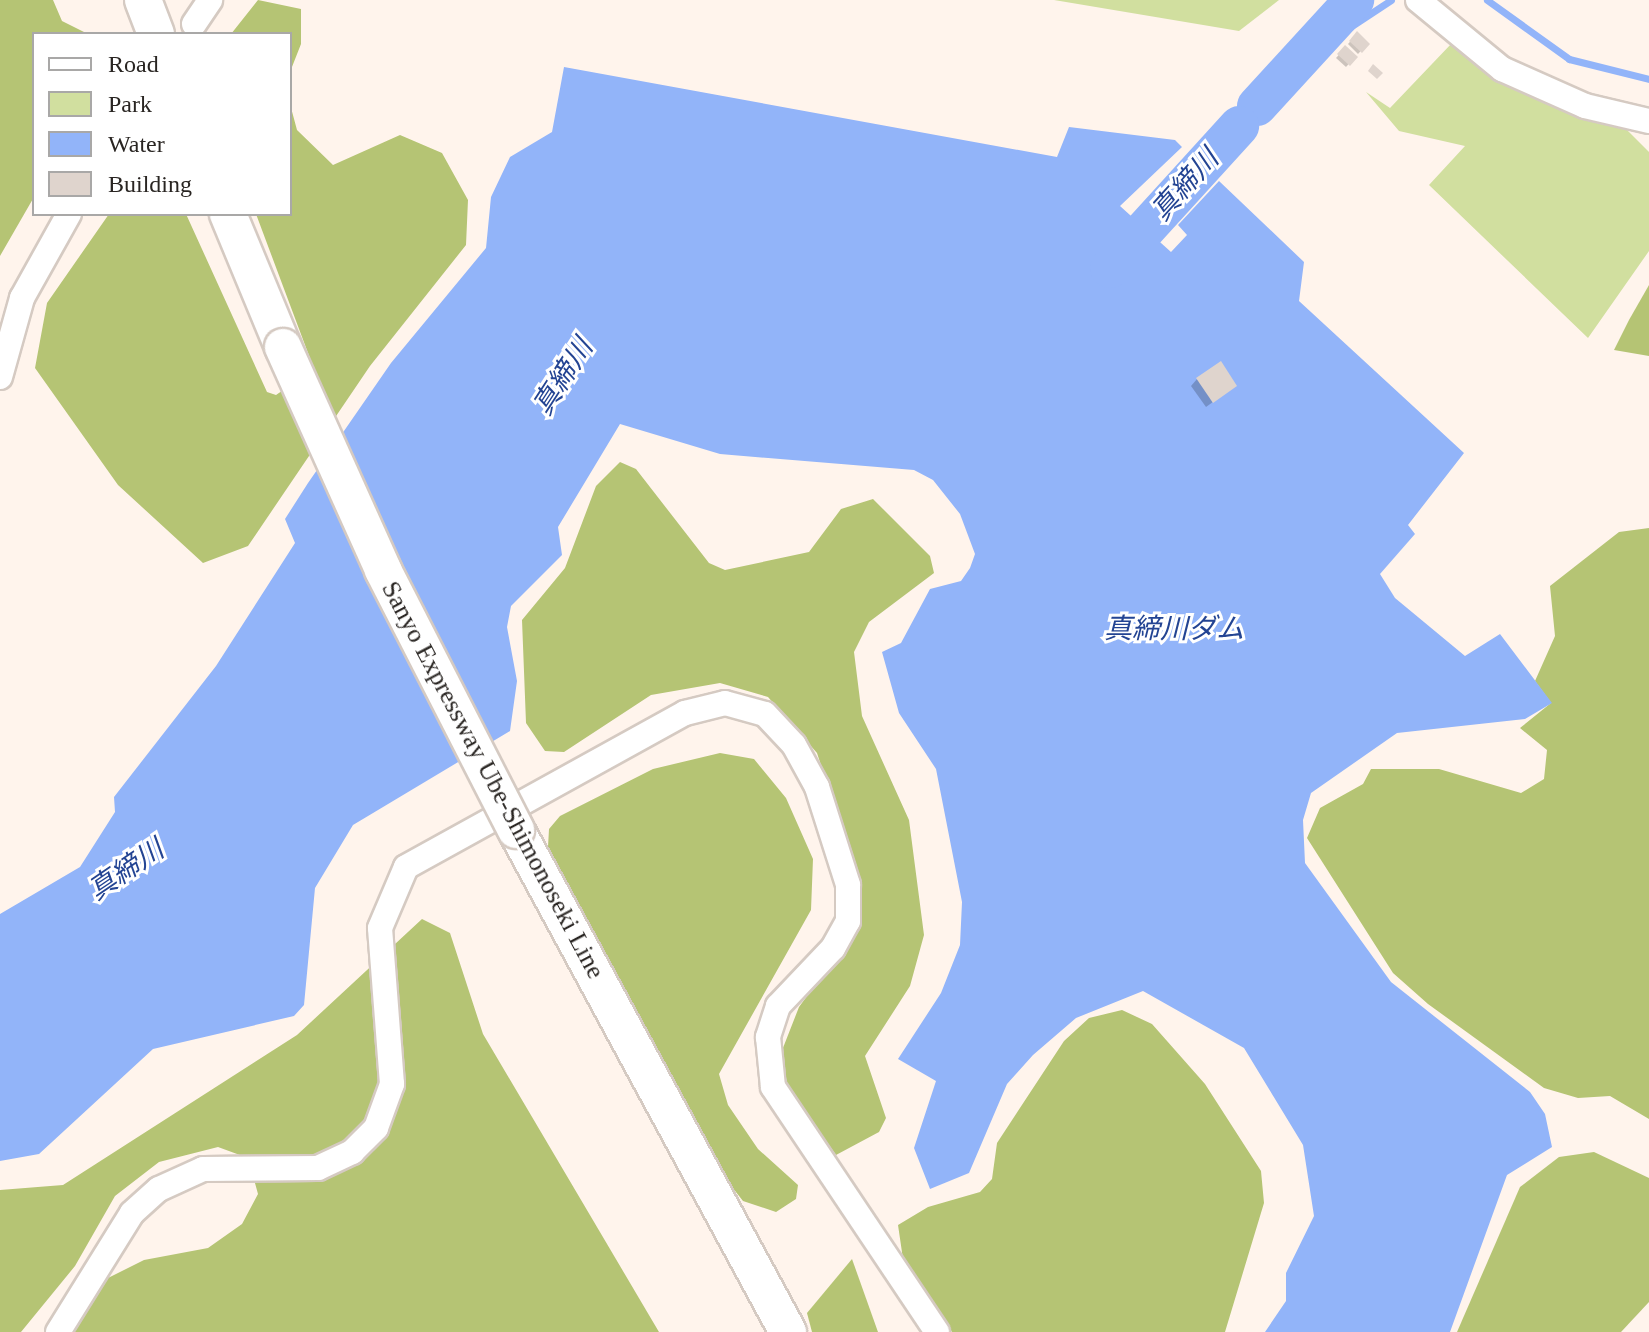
<!DOCTYPE html>
<html>
<head>
<meta charset="utf-8">
<style>
	body { margin:0 }
	#map { position:relative; width:1649px; height:1332px; overflow:hidden; background:#fff4ec; font-family:"Times New Roman","Noto Sans JP",serif }
	div>[style] { position:absolute }
	.green>* { inset:0; background:#d1df9f }
	.forest>* { inset:0; background:#b5c474 }
	.water>* { inset:0; background:#92b4f9 }
	.shadow>* { inset:0; background:#0003 }
	.stream>* { height:7px; margin:-3.5px; padding:0 3.5px; transform-origin:3.5px; border-radius:3.5px; background:#92b4f9 }
	.river>* { height:40px; margin:-20px; padding:0 20px; transform-origin:20px; border-radius:20px; background:#92b4f9 }
	.building>* { inset:0; background:#dfd4cd }
	.roads { filter:drop-shadow(2px 0 #d5cac2) drop-shadow(-2px 0 #d5cac2) drop-shadow(0 2px #d5cac2) drop-shadow(0 -2px #d5cac2) }
	.minor>* { height:24px; margin:-12px; padding:0 12px; transform-origin:12px; border-radius:12px; background:#fff }
	.highway>* { height:36px; margin:-18px; padding:0 18px; transform-origin:18px; border-radius:18px; background:#fff }
	.bridges { filter:drop-shadow(2px 0 #d5cac2) drop-shadow(-2px 0 #d5cac2) drop-shadow(0 2px #d5cac2) drop-shadow(0 -2px #d5cac2) }
	.highway-bridge>* { height:36px; margin:-18px; padding:0 18px; transform-origin:18px; border-radius:18px; background:#fff }
	span { translate:-50% -50%; white-space:nowrap; text-align:center; line-height:1.15; -webkit-text-stroke:6px #fff; paint-order:stroke }
	.street-label { font-size:26px; color:#292522 }
	.water-label { font-size:28px; color:#234493; font-style:italic }
	.legend { position:absolute; left:32px; top:32px; width:260px; height:184px; box-sizing:border-box; background:#fff; border:2px solid #a9a8a7; margin:0; padding:10px 14px; list-style:none; font-size:24px; color:#292522 }
	.legend li { display:flex; align-items:center; gap:16px; height:40px }
	.legend b { width:40px; border:2px solid #a9a8a7 }
</style>
</head>
<body>
<div id="map">
	<div class="green">
		<i style="clip-path:polygon(1054px 0,1279px 0,1239px 31px)"></i>
		<i style="clip-path:polygon(1452px 43px,1623px 126px,1649px 152px,1649px 251px,1588px 338px,1429px 185px,1465px 146px,1399px 131px,1366px 92px,1390px 108px)"></i>
	</div>
	<div class="forest">
		<i style="clip-path:polygon(0 0,53px 0,62px 21px,88px 34px,34px 34px,34px 197px,0 256px)"></i>
		<i style="clip-path:polygon(258px 0,301px 9px,301px 44px,290px 72px,290px 34px,231px 34px)"></i>
		<i style="clip-path:polygon(290px 104px,297px 130px,333px 165px,400px 135px,442px 153px,468px 200px,466px 245px,370px 366px,248px 546px,203px 563px,118px 485px,35px 368px,47px 303px,109px 214px,186px 214px,267px 392px,276px 395px,314px 369px,256px 214px,290px 214px)"></i>
		<i style="clip-path:polygon(1649px 285px,1649px 356px,1614px 350px,1629px 320px)"></i>
		<i style="clip-path:polygon(620px 462px,636px 469px,709px 563px,725px 570px,809px 552px,841px 509px,873px 499px,930px 556px,934px 573px,869px 622px,854px 652px,862px 716px,909px 820px,924px 935px,910px 986px,865px 1056px,886px 1118px,879px 1132px,836px 1155px,788px 1088px,781px 1053px,799px 1007px,851px 936px,844px 835px,817px 753px,768px 697px,720px 683px,651px 695px,564px 752px,545px 751px,526px 723px,522px 620px,565px 568px,596px 486px)"></i>
		<i style="clip-path:polygon(1649px 528px,1649px 1119px,1610px 1096px,1578px 1098px,1544px 1088px,1428px 1004px,1393px 973px,1307px 838px,1320px 808px,1363px 784px,1371px 769px,1439px 769px,1521px 793px,1544px 779px,1547px 750px,1520px 728px,1551px 703px,1535px 681px,1555px 636px,1550px 586px,1619px 532px)"></i>
		<i style="clip-path:polygon(720px 753px,754px 759px,786px 798px,813px 859px,811px 910px,719px 1074px,728px 1105px,758px 1149px,798px 1185px,796px 1199px,776px 1212px,743px 1201px,732px 1187px,548px 847px,549px 829px,560px 816px,653px 769px)"></i>
		<i style="clip-path:polygon(422px 919px,450px 933px,483px 1034px,659px 1332px,70px 1332px,96px 1284px,144px 1260px,208px 1248px,242px 1224px,258px 1194px,248px 1158px,218px 1147px,159px 1162px,115px 1196px,75px 1266px,21px 1332px,0 1332px,0 1190px,63px 1185px,297px 1035px)"></i>
		<i style="clip-path:polygon(1122px 1010px,1152px 1024px,1205px 1084px,1261px 1171px,1264px 1203px,1225px 1332px,952px 1332px,903px 1259px,898px 1225px,928px 1207px,980px 1192px,992px 1179px,997px 1143px,1064px 1041px,1089px 1018px)"></i>
		<i style="clip-path:polygon(1594px 1152px,1649px 1178px,1649px 1302px,1621px 1332px,1457px 1332px,1520px 1187px,1559px 1157px)"></i>
		<i style="clip-path:polygon(852px 1259px,878px 1332px,812px 1332px,807px 1313px)"></i>
	</div>
	<div class="water">
		<i style="clip-path:polygon(564px 67px,1057px 157px,1069px 127px,1175px 140px,1182px 147px,1120px 206px,1171px 252px,1187px 235px,1178px 225px,1219px 181px,1304px 262px,1299px 301px,1464px 453px,1408px 525px,1415px 534px,1380px 574px,1395px 598px,1465px 656px,1500px 634px,1552px 703px,1525px 719px,1397px 733px,1311px 793px,1303px 820px,1305px 863px,1391px 982px,1530px 1092px,1545px 1114px,1552px 1147px,1507px 1175px,1450px 1332px,1265px 1332px,1286px 1301px,1286px 1273px,1314px 1216px,1303px 1145px,1244px 1048px,1143px 991px,1076px 1018px,1033px 1055px,1007px 1084px,969px 1173px,930px 1189px,914px 1148px,936px 1081px,898px 1059px,941px 993px,960px 945px,962px 902px,936px 769px,899px 713px,882px 652px,901px 643px,930px 589px,961px 581px,970px 568px,975px 554px,960px 514px,933px 480px,914px 470px,720px 454px,620px 424px,558px 527px,562px 555px,511px 606px,507px 627px,517px 681px,510px 731px,353px 825px,315px 888px,304px 1005px,294px 1016px,153px 1049px,39px 1154px,0 1161px,0 914px,80px 867px,115px 812px,114px 797px,216px 666px,295px 543px,285px 519px,308px 483px,391px 363px,486px 248px,491px 197px,510px 157px,552px 132px)"></i>
	</div>
	<div class="shadow">
		<i style="clip-path:polygon(1357px 34px,1367px 44px,1358px 54px,1348px 44px)"></i>
		<i style="clip-path:polygon(1345px 48px,1355px 57px,1346px 67px,1336px 58px)"></i>
		<i style="clip-path:polygon(1197px 379px,1235px 386px,1206px 407px,1191px 386px)"></i>
	</div>
	<div class="stream">
		<i style="left:1487px;top:0;width:101px;rotate:35.7deg"></i>
		<i style="left:1569px;top:59px;width:82px;rotate:14deg"></i>
		<i style="left:1338px;top:17px;width:16px;rotate:40deg"></i>
		<i style="left:1350px;top:27px;width:49px;rotate:-33.4deg"></i>
	</div>
	<div class="river">
		<i style="left:1257px;top:106px;width:144px;rotate:-47.5deg"></i>
		<i style="left:1110px;top:268px;width:192px;rotate:-47.7deg"></i>
	</div>
	<div class="building">
		<i style="clip-path:polygon(1357px 31px,1370px 44px,1362px 53px,1349px 41px)"></i>
		<i style="clip-path:polygon(1345px 45px,1358px 57px,1350px 66px,1337px 54px)"></i>
		<i style="clip-path:polygon(1373px 64px,1383px 73px,1377px 79px,1368px 71px)"></i>
		<i style="clip-path:polygon(1221px 361px,1237px 386px,1213px 403px,1196px 378px)"></i>
	</div>
	<div class="roads">
		<div class="minor">
			<i style="left:1418px;top:0;width:109px;rotate:39.4deg"></i>
			<i style="left:1502px;top:69px;width:91px;rotate:24deg"></i>
			<i style="left:1585px;top:106px;width:66px;rotate:13.2deg"></i>
			<i style="left:194px;top:24px;width:29px;rotate:-56deg"></i>
			<i style="left:0;top:377px;width:82px;rotate:-74.4deg"></i>
			<i style="left:22px;top:298px;width:96px;rotate:-60.8deg"></i>
			<i style="left:58px;top:1332px;width:140px;rotate:-58.1deg"></i>
			<i style="left:132px;top:1213px;width:36px;rotate:-42deg"></i>
			<i style="left:159px;top:1189px;width:48px;rotate:-24.4deg"></i>
			<i style="left:203px;top:1169px;width:115px;rotate:-0.5deg"></i>
			<i style="left:318px;top:1168px;width:38px;rotate:-25deg"></i>
			<i style="left:352px;top:1152px;width:34px;rotate:-45deg"></i>
			<i style="left:376px;top:1128px;width:47px;rotate:-70deg"></i>
			<i style="left:392px;top:1084px;width:156px;rotate:-94.4deg"></i>
			<i style="left:380px;top:928px;width:66px;rotate:-66.9deg"></i>
			<i style="left:406px;top:867px;width:319px;rotate:-28.9deg"></i>
			<i style="left:685px;top:713px;width:41px;rotate:-14deg"></i>
			<i style="left:725px;top:703px;width:41px;rotate:15.4deg"></i>
			<i style="left:765px;top:714px;width:42px;rotate:46.9deg"></i>
			<i style="left:794px;top:745px;width:48px;rotate:61.3deg"></i>
			<i style="left:817px;top:787px;width:103px;rotate:72.4deg"></i>
			<i style="left:848px;top:885px;width:36px;rotate:90deg"></i>
			<i style="left:848px;top:921px;width:31px;rotate:119deg"></i>
			<i style="left:833px;top:948px;width:80px;rotate:133.5deg"></i>
			<i style="left:778px;top:1006px;width:33px;rotate:108deg"></i>
			<i style="left:768px;top:1037px;width:50px;rotate:84.3deg"></i>
			<i style="left:773px;top:1087px;width:295px;rotate:56.2deg"></i>
		</div>
		<div class="highway">
			<i style="left:143px;top:0;width:36px;rotate:69deg"></i>
			<i style="left:228px;top:214px;width:144px;rotate:67.5deg"></i>
			<i style="left:516px;top:830px;width:571px;rotate:61.55deg"></i>
		</div>
	</div>
	<div class="bridges">
		<div class="highway-bridge">
			<i style="left:283px;top:347px;width:244px;rotate:65.8deg"></i>
			<i style="left:383px;top:570px;width:292px;rotate:62.9deg"></i>
		</div>
	</div>
	<div class="street-label">
		<span style="left:493px;top:780px;rotate:62deg">Sanyo Expressway Ube-Shimonoseki Line</span>
	</div>
	<div class="water-label">
		<span style="left:1185px;top:185px;rotate:-48deg">真締川</span>
		<span style="left:563px;top:377px;rotate:-57deg">真締川</span>
		<span style="left:1174px;top:629px">真締川ダム</span>
		<span style="left:126px;top:870px;rotate:-34deg">真締川</span>
	</div>
	<ul class="legend">
	<li><b style="height:10px;background:#fff"></b>Road</li>
	<li><b style="height:22px;background:#d1df9f"></b>Park</li>
	<li><b style="height:22px;background:#92b4f9"></b>Water</li>
	<li><b style="height:22px;background:#dfd4cd"></b>Building</li>
	</ul>
</div>
</body>
</html>
